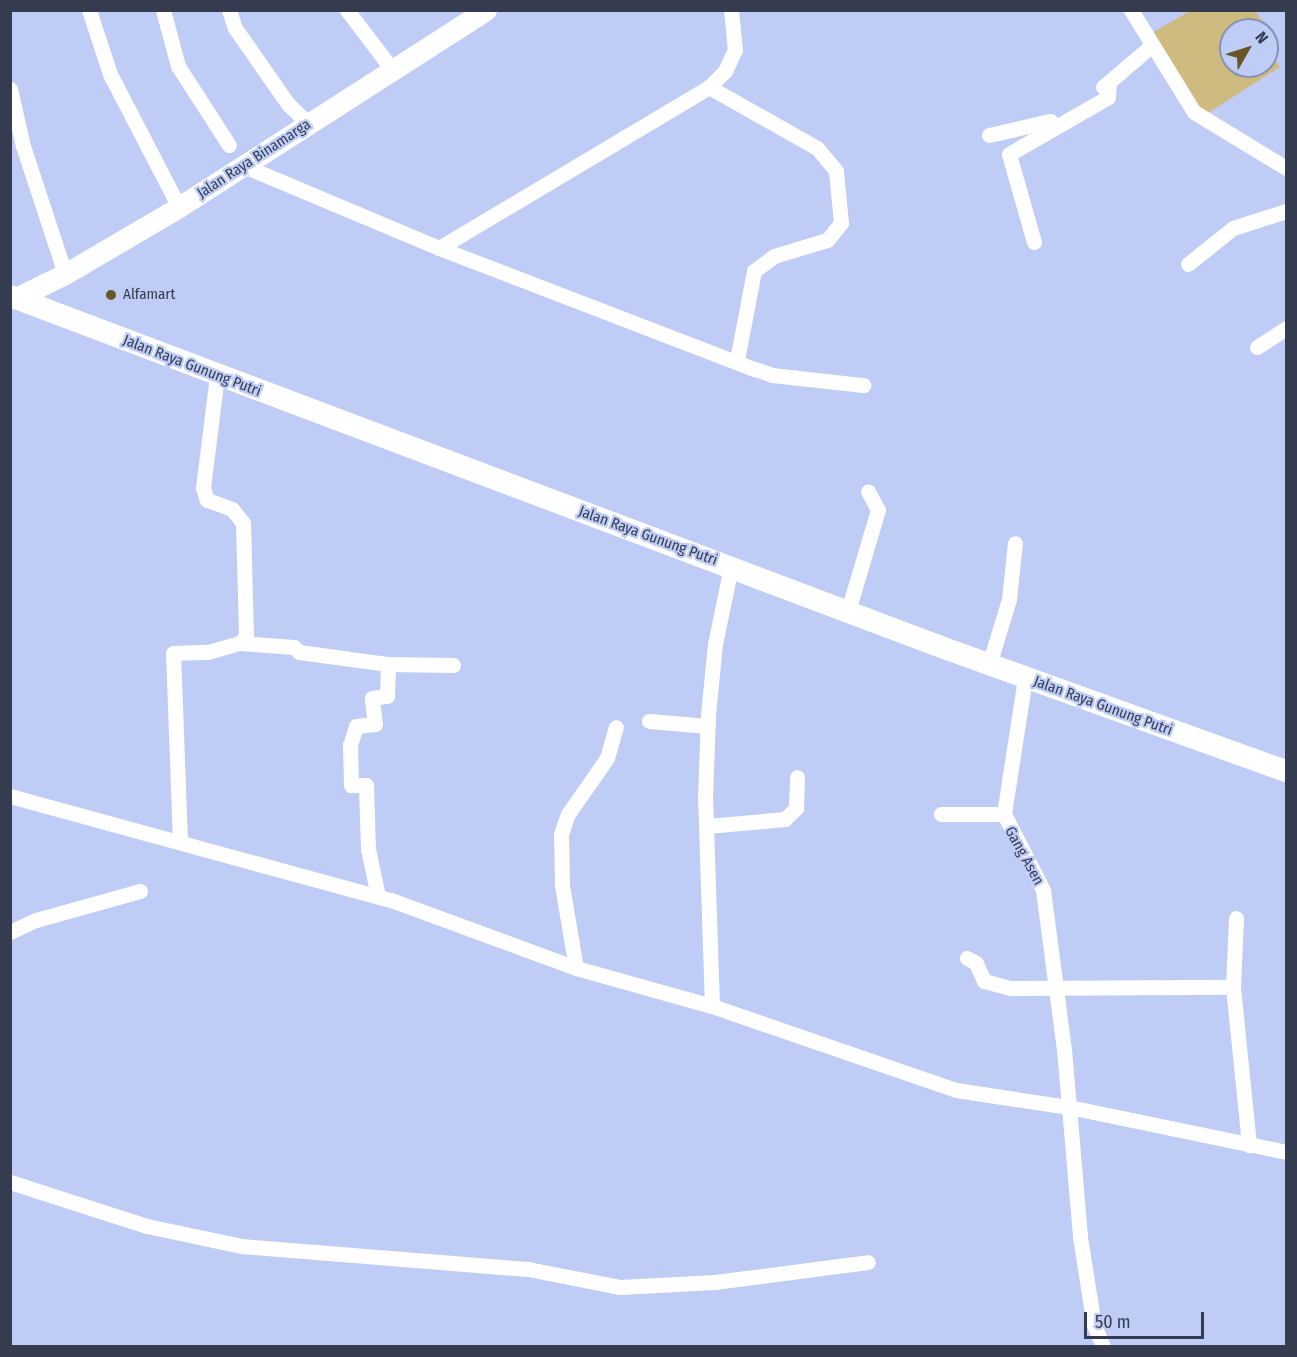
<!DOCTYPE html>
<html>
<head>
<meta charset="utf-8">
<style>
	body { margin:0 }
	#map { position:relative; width:1297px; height:1357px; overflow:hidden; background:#beccf6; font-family:"Fira Sans Condensed",sans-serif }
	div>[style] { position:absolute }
	.green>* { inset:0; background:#cfbb80 }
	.street>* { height:15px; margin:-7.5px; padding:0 7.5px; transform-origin:7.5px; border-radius:7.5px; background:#fff }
	.secondary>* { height:21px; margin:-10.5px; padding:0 10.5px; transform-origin:10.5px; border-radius:10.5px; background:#fff }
	.primary>* { height:22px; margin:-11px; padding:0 11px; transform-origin:11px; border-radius:11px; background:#fff }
	.dots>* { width:16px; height:16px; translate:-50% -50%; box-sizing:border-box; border:3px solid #beccf6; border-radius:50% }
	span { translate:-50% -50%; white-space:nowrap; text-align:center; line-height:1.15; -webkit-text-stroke:4.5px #beccf6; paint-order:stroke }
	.street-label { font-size:15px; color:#353c50 }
	.poi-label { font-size:15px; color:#353c50 }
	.left { translate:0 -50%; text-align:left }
	.frame { position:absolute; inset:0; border:12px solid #353c50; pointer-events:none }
	.north { position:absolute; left:1219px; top:18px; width:60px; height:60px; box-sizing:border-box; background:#beccf6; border:2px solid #8792b4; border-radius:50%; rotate:51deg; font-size:16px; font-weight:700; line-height:24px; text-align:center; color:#353c50 }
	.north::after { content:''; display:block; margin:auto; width:21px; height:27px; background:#685725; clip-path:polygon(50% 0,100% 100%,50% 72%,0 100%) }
	.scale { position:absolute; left:1084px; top:1312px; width:120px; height:27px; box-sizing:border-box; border:3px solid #353c50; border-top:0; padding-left:8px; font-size:18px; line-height:21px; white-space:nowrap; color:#353c50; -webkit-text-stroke:4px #beccf6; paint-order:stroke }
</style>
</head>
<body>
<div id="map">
	<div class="green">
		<i style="clip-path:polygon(1190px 11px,1255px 11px,1275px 38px,1267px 43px,1267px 30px,1231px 30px,1231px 66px,1267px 66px,1267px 47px,1280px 67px,1205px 115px,1196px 107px,1150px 34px)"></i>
	</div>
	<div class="street">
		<i style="left:89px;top:10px;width:67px;rotate:71.8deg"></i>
		<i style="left:110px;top:74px;width:150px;rotate:62.6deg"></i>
		<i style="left:163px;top:10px;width:58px;rotate:75deg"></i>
		<i style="left:178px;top:66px;width:94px;rotate:57.2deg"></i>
		<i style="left:229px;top:10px;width:19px;rotate:72deg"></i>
		<i style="left:235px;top:28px;width:93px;rotate:55.1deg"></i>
		<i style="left:288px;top:104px;width:29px;rotate:44deg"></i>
		<i style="left:347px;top:10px;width:73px;rotate:52.8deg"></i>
		<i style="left:1131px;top:10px;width:120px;rotate:58.3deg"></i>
		<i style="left:1194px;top:112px;width:108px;rotate:31.3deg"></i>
		<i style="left:709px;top:87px;width:124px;rotate:29.5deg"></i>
		<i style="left:817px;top:148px;width:30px;rotate:50deg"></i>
		<i style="left:836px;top:171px;width:52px;rotate:84.5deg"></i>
		<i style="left:841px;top:223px;width:22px;rotate:129deg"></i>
		<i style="left:827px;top:240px;width:55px;rotate:163.2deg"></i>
		<i style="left:774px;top:256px;width:25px;rotate:143deg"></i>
		<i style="left:754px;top:271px;width:91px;rotate:100.8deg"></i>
		<i style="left:1103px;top:87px;width:63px;rotate:-40.5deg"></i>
		<i style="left:10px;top:89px;width:58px;rotate:77.2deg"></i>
		<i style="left:23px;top:146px;width:135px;rotate:71.8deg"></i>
		<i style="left:989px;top:135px;width:63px;rotate:-12.9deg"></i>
		<i style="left:244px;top:166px;width:212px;rotate:22.8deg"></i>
		<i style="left:439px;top:248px;width:338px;rotate:21deg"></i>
		<i style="left:755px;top:369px;width:18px;rotate:19deg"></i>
		<i style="left:772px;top:375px;width:92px;rotate:6.3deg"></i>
		<i style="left:1034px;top:242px;width:91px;rotate:-105.9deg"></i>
		<i style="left:1009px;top:154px;width:114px;rotate:-29.9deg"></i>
		<i style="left:1108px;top:97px;width:15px;rotate:-86deg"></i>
		<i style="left:439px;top:248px;width:314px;rotate:-30.8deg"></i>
		<i style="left:709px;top:87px;width:23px;rotate:-45deg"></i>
		<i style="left:725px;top:71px;width:23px;rotate:-65deg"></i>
		<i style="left:735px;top:50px;width:40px;rotate:-95.7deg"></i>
		<i style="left:1188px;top:264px;width:58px;rotate:-38.7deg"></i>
		<i style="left:1233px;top:228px;width:56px;rotate:-17.8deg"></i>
		<i style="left:1257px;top:347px;width:35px;rotate:-33deg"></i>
		<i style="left:848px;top:611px;width:105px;rotate:-73.5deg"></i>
		<i style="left:878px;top:510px;width:21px;rotate:-118deg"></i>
		<i style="left:240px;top:643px;width:54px;rotate:4.2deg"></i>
		<i style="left:294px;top:647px;width:7px;rotate:45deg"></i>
		<i style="left:299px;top:652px;width:90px;rotate:7.7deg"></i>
		<i style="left:989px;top:665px;width:69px;rotate:-73.1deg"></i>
		<i style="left:1009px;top:599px;width:56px;rotate:-83.9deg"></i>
		<i style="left:1025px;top:678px;width:138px;rotate:98.8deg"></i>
		<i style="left:1004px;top:814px;width:85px;rotate:62.8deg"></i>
		<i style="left:1043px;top:890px;width:160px;rotate:82.5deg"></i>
		<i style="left:1064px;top:1049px;width:189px;rotate:85.1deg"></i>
		<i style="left:1080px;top:1237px;width:89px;rotate:81deg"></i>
		<i style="left:1094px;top:1325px;width:23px;rotate:67deg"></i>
		<i style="left:649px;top:721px;width:59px;rotate:4.8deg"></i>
		<i style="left:10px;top:796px;width:395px;rotate:15.3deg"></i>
		<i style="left:391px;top:900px;width:197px;rotate:20.2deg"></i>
		<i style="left:576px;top:968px;width:141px;rotate:15.6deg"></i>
		<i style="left:712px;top:1006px;width:258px;rotate:19deg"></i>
		<i style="left:956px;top:1090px;width:114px;rotate:8.6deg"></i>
		<i style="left:1069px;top:1107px;width:222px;rotate:11.7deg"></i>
		<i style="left:941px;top:814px;width:63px"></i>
		<i style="left:707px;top:826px;width:78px;rotate:-5.1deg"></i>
		<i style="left:785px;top:819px;width:16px;rotate:-45deg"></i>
		<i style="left:796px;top:808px;width:31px;rotate:-88deg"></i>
		<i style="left:180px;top:842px;width:189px;rotate:-92.1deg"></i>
		<i style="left:173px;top:653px;width:35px;rotate:-2deg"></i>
		<i style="left:208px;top:652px;width:33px;rotate:-16deg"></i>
		<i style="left:240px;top:643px;width:9px;rotate:-49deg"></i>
		<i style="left:246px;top:636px;width:113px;rotate:-91.5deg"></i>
		<i style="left:243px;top:523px;width:18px;rotate:-128deg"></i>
		<i style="left:232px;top:509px;width:27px;rotate:-160deg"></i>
		<i style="left:207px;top:500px;width:13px;rotate:-108deg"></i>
		<i style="left:203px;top:488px;width:114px;rotate:-82.9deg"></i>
		<i style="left:378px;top:896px;width:48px;rotate:-102deg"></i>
		<i style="left:368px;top:849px;width:64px;rotate:-91.8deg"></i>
		<i style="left:366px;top:785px;width:15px;rotate:180deg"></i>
		<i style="left:351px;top:785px;width:40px;rotate:-91.4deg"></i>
		<i style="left:350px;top:745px;width:20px;rotate:-72deg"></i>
		<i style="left:356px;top:726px;width:19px;rotate:-6deg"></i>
		<i style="left:375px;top:724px;width:26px;rotate:-97deg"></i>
		<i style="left:372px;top:698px;width:15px;rotate:-8deg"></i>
		<i style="left:387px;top:696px;width:32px;rotate:-88deg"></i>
		<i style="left:388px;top:664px;width:65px;rotate:0.9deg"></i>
		<i style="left:10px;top:932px;width:29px;rotate:-25deg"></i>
		<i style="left:36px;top:920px;width:108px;rotate:-15.6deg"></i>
		<i style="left:967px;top:958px;width:10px;rotate:29deg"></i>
		<i style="left:976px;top:963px;width:20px;rotate:66deg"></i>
		<i style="left:984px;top:981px;width:28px;rotate:15deg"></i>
		<i style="left:1011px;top:988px;width:222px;rotate:-0.3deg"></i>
		<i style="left:1233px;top:987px;width:69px;rotate:-87.5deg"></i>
		<i style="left:576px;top:968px;width:84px;rotate:-99.6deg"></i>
		<i style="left:562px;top:885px;width:51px;rotate:-91.1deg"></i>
		<i style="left:561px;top:834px;width:21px;rotate:-71deg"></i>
		<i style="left:568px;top:814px;width:68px;rotate:-55.1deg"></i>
		<i style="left:607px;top:758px;width:32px;rotate:-74deg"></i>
		<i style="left:1233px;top:987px;width:159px;rotate:84.2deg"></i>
		<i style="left:712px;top:1006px;width:208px;rotate:-91.9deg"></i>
		<i style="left:705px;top:798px;width:83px;rotate:-87.9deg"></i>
		<i style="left:708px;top:715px;width:71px;rotate:-84.4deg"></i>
		<i style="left:715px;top:644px;width:79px;rotate:-78.3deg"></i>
		<i style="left:10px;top:1182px;width:144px;rotate:17.8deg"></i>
		<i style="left:147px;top:1226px;width:96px;rotate:12deg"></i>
		<i style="left:241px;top:1246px;width:288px;rotate:4.6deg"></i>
		<i style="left:528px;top:1269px;width:94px;rotate:11.1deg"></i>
		<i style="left:620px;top:1287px;width:95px;rotate:-3deg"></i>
		<i style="left:715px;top:1282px;width:154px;rotate:-7.4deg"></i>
	</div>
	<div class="secondary">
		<i style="left:16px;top:298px;width:55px;rotate:-26.1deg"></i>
		<i style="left:65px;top:274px;width:132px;rotate:-30.4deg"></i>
		<i style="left:179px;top:207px;width:365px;rotate:-32.7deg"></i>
	</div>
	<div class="primary">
		<i style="left:10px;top:296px;width:998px;rotate:20.65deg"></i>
		<i style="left:944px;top:648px;width:363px;rotate:19.8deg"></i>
	</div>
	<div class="dots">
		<i style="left:111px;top:295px;background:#685725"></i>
	</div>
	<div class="street-label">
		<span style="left:254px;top:159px;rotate:-33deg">Jalan Raya Binamarga</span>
		<span style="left:192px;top:366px;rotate:21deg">Jalan Raya Gunung Putri</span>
		<span style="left:648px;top:536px;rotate:20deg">Jalan Raya Gunung Putri</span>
		<span style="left:1103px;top:706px;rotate:20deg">Jalan Raya Gunung Putri</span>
		<span style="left:1024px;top:856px;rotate:61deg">Gang Asen</span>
	</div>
	<div class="poi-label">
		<span class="left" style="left:123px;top:295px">Alfamart</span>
	</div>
	<div class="frame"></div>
	<div class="north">N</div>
	<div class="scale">50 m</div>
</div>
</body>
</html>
